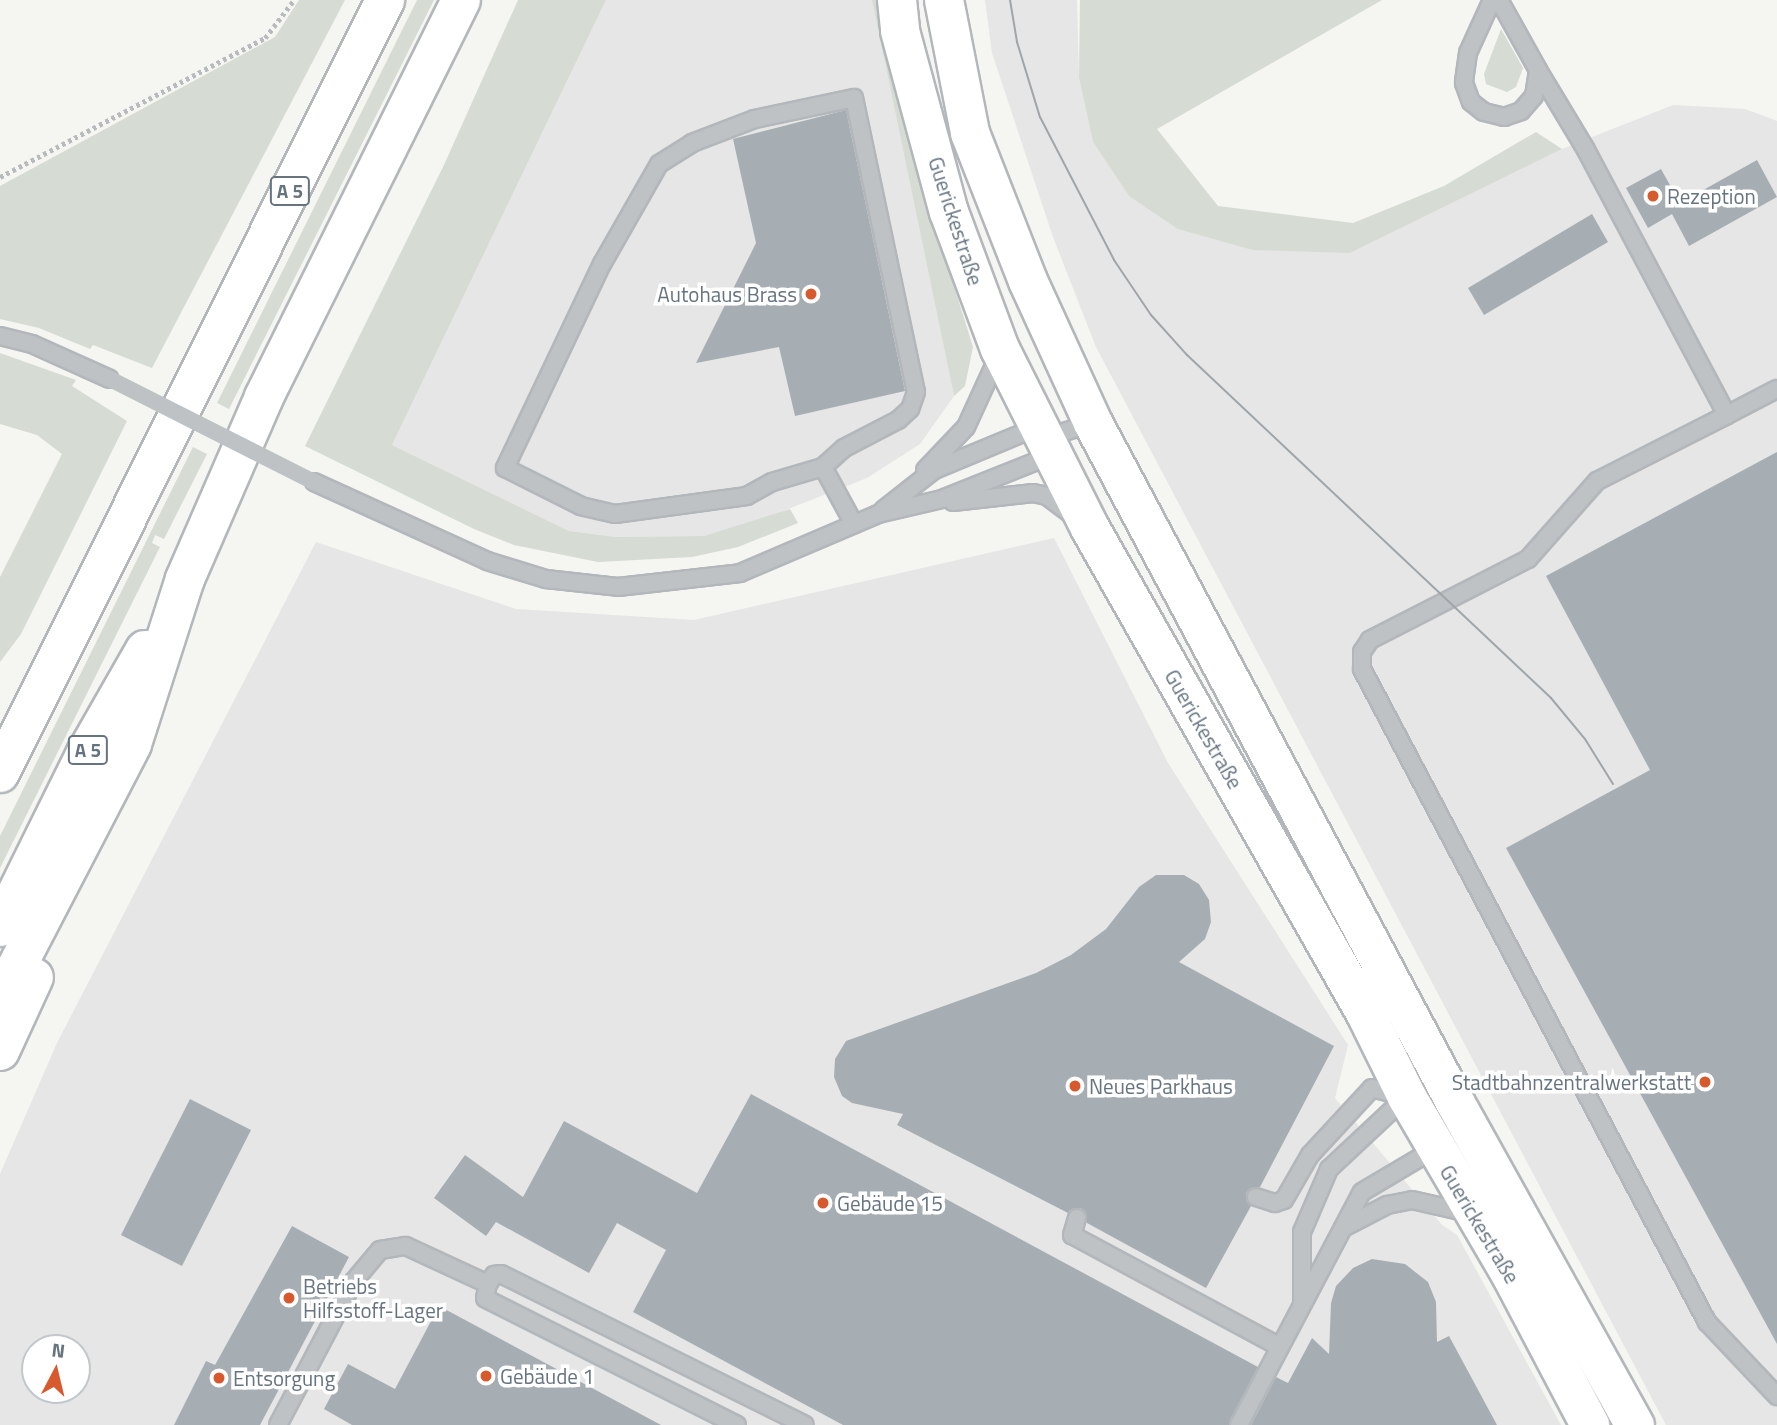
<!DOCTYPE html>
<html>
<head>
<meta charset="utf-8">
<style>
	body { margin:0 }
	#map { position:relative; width:1777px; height:1425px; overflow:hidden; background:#f5f5f1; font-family:"Titillium Web",sans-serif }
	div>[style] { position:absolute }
	.built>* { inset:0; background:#e5e6e5 }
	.green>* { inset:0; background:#d6dbd3 }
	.building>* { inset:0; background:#a7aeb3 }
	.path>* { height:4.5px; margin-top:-2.25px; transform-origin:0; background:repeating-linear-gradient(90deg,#b8bbbd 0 3.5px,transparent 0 7px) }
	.roads { filter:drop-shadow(2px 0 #b3b7bb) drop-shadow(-2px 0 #b3b7bb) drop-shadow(0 2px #b3b7bb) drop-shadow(0 -2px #b3b7bb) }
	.lane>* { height:16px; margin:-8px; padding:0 8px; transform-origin:8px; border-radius:8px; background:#bec2c5 }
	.secondary>* { height:38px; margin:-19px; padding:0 19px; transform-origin:19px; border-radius:19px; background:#fff }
	.highway>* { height:38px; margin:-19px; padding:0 19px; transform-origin:19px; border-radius:19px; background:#fff }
	.tram>* { height:2px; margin:-1px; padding:0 1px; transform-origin:1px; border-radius:1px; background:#a0a5aa }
	.lane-bridge>* { height:16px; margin:-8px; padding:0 8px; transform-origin:8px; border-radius:8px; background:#bec2c5 }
	.dots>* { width:19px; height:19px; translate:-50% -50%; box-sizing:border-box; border:4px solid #fff; border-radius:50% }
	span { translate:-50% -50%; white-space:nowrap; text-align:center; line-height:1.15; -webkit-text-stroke:7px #fff; paint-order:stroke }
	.shield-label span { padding:2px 5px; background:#fff; border:2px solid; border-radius:5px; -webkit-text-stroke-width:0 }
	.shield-label { font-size:19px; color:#667480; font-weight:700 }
	.poi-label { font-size:21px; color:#667480 }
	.left { translate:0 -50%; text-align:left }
	.right { translate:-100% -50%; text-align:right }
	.street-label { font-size:21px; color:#667480 }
	.north { position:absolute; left:21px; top:1334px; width:70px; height:70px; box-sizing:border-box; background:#fff; border:2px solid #c2c7cc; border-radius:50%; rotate:7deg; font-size:19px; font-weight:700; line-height:28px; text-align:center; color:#667480 }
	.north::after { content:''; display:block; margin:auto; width:24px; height:32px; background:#d75a2f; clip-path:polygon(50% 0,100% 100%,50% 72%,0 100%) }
</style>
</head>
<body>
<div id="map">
	<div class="built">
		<i style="clip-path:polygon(606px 0,872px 0,954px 396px,920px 444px,867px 478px,755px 522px,704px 536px,616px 537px,569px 531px,392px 445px)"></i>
		<i style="clip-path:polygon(985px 0,1077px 0,1079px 78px,1093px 142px,1129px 196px,1350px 253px,1562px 149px,1673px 105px,1745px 109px,1777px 121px,1777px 1425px,1666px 1425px,1096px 347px,1053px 237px,992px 53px)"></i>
		<i style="clip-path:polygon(evenodd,1054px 538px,1168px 763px,1348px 1045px,1335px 1098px,1442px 1225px,1457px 1235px,1561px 1425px,0 1425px,0 1174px,57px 1043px,316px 542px,516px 609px,694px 620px,1054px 538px,35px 1348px,77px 1348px,77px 1390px,35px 1390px,35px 1348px)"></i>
	</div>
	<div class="green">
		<i style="clip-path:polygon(299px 0,345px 0,152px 368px,93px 345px,90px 349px,39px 328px,0 319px,0 186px,275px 37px)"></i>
		<i style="clip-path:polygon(417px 0,434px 0,229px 409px,217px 403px)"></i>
		<i style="clip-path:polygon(518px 0,606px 0,392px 445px,569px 531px,616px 537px,704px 536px,790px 509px,798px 523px,738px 547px,692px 557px,598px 562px,514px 545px,474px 529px,305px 446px,443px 167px)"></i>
		<i style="clip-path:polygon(872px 0,888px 0,934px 222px,973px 347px,965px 386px,954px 396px)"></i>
		<i style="clip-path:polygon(1080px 0,1382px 0,1157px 129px,1218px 206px,1353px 223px,1444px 186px,1536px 132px,1562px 149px,1350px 253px,1253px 250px,1178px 229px,1129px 196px,1093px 142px,1079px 78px)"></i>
		<i style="clip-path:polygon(1501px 29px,1523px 68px,1516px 87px,1507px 92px,1486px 84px,1484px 74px)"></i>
		<i style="clip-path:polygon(0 353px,76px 380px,72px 386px,127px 421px,21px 634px,0 662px,0 577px,62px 454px,37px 435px,0 424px)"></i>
		<i style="clip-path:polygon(193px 447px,207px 454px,164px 539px,155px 535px,152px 543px,160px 547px,0 868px,0 836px)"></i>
	</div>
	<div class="building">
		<i style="clip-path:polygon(846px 110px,905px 391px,795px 416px,779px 347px,696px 363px,756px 243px,733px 139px)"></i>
		<i style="clip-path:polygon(1757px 160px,1777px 197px,1689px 246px,1672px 214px,1648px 228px,1626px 188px,1661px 169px,1680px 203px)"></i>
		<i style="clip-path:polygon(1592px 214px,1608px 242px,1484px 315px,1468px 288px)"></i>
		<i style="clip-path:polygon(1777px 452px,1777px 1344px,1506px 848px,1650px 770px,1546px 576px)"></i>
		<i style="clip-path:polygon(1156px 875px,1184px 875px,1199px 884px,1209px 900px,1211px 922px,1205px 939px,1179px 962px,1334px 1046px,1260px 1187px,1246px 1193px,1251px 1206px,1206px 1288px,1087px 1223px,1081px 1208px,1068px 1213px,897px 1125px,903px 1114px,852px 1103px,842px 1096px,834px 1077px,835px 1059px,846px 1041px,1036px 973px,1071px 955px,1106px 929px,1139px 887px)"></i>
		<i style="clip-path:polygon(751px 1094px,1258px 1367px,1229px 1425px,843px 1425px,633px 1312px,666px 1250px,617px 1223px,589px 1273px,496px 1222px,486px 1236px,434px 1198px,465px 1155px,523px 1197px,564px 1121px,697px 1193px)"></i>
		<i style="clip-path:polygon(190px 1099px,251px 1130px,182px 1266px,121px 1235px)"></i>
		<i style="clip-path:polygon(292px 1226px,349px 1257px,260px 1425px,174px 1425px,206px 1361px,215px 1365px)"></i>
		<i style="clip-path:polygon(1372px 1259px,1405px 1264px,1428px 1282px,1436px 1302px,1437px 1342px,1449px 1336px,1497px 1425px,1251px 1425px,1276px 1377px,1288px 1383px,1312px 1338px,1329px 1354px,1331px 1303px,1336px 1286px,1353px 1268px)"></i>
		<i style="clip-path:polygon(439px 1306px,661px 1425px,352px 1425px,324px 1409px,348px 1364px,395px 1389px)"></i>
	</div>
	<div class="path">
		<i style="left:0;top:177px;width:299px;rotate:-27.7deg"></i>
		<i style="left:265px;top:38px;width:48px;rotate:-52.7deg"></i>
	</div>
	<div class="roads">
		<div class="lane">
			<i style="left:1492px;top:0;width:58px;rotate:114.4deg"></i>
			<i style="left:1468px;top:53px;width:30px;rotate:98deg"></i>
			<i style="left:1464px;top:83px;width:20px;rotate:70deg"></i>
			<i style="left:1471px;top:102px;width:16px;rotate:38deg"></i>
			<i style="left:1484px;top:112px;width:21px;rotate:14deg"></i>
			<i style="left:1504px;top:117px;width:18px;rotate:-19deg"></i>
			<i style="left:1521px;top:111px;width:20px;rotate:-49deg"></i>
			<i style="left:1534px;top:96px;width:26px;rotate:-81deg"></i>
			<i style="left:1538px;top:70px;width:80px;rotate:-119.1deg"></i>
			<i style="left:1538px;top:70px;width:93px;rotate:59deg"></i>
			<i style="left:1586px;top:150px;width:300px;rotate:62deg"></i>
			<i style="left:1727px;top:415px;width:146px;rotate:153.1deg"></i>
			<i style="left:1597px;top:481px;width:104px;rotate:131.5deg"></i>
			<i style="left:1528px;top:559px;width:178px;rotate:152.9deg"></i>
			<i style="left:1370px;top:640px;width:14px;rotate:124deg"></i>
			<i style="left:1362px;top:652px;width:17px;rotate:90deg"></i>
			<i style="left:1362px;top:669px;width:739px;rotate:62.15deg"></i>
			<i style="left:1707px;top:1322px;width:102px;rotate:46.6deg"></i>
			<i style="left:0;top:336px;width:33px;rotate:14deg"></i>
			<i style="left:32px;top:344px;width:85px;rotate:24.2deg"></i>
			<i style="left:1727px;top:415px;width:56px;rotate:-27.5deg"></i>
			<i style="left:823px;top:467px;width:53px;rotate:163.6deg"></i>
			<i style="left:772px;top:482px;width:29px;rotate:151deg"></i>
			<i style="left:747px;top:496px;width:133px;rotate:172.2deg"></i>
			<i style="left:615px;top:514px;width:35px;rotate:-167deg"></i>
			<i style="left:581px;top:506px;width:85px;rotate:-153.4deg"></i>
			<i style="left:505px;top:468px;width:226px;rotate:-64.6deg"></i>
			<i style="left:602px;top:264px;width:115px;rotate:-60.3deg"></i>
			<i style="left:659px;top:164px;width:39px;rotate:-32deg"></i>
			<i style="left:692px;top:143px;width:67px;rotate:-20.9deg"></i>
			<i style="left:755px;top:119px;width:101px;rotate:-12deg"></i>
			<i style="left:854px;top:98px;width:300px;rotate:78.1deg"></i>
			<i style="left:916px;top:392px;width:18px;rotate:109deg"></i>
			<i style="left:910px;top:409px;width:16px;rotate:137deg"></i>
			<i style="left:898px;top:420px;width:61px;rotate:152.6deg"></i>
			<i style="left:844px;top:448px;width:28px;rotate:138deg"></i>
			<i style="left:823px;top:467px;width:65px;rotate:61.5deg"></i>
			<i style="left:925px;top:470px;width:59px;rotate:-46.4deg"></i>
			<i style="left:966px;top:427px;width:79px;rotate:-65.4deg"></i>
			<i style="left:314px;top:482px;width:190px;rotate:24.5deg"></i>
			<i style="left:487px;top:561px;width:62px;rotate:17deg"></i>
			<i style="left:546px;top:579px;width:72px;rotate:6.3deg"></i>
			<i style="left:618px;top:587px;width:123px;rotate:-6.5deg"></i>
			<i style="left:740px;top:573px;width:150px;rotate:-23.1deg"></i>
			<i style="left:878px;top:514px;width:66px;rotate:-13.2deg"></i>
			<i style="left:942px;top:499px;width:102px;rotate:-21.8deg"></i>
			<i style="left:1037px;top:461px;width:20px;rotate:-72deg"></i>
			<i style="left:953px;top:502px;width:81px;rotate:-6.4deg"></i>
			<i style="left:1033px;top:493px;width:14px;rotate:12deg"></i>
			<i style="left:1047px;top:496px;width:30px;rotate:37deg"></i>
			<i style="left:883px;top:510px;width:65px;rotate:-38.1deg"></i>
			<i style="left:934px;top:470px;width:96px;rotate:-22.6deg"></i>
			<i style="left:1023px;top:433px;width:22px;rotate:13deg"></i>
			<i style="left:1044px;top:438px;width:51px;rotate:-17deg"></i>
			<i style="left:1256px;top:1197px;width:20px;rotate:18deg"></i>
			<i style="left:1275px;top:1203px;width:9px;rotate:-18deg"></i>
			<i style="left:1284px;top:1200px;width:52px;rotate:-60deg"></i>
			<i style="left:1310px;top:1155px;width:91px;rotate:-47.2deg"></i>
			<i style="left:1372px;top:1088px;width:30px;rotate:15deg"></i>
			<i style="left:1077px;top:1218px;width:18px;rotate:106deg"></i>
			<i style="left:1072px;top:1235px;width:236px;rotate:28.3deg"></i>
			<i style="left:1343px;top:1228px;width:50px;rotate:-27.6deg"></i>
			<i style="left:1387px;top:1205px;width:25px;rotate:-11deg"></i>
			<i style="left:1412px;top:1200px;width:58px;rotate:12.8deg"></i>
			<i style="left:1302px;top:1304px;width:72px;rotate:-90deg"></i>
			<i style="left:1302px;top:1232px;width:69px;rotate:-66.8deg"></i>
			<i style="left:1329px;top:1169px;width:105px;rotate:-43.1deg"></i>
			<i style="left:278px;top:1425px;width:163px;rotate:-62.2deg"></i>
			<i style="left:354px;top:1281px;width:40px;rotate:-50deg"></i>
			<i style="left:380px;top:1250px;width:26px;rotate:-9deg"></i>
			<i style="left:406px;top:1246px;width:90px;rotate:24.9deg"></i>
			<i style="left:737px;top:1425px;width:282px;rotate:-153.3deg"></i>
			<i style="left:485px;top:1298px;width:14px;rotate:-78deg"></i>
			<i style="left:488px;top:1284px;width:11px;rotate:-56deg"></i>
			<i style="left:494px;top:1275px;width:7px;rotate:-8deg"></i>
			<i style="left:501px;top:1274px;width:339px;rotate:26.4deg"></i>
			<i style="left:1239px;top:1425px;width:263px;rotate:-62.2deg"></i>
			<i style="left:1362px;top:1192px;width:86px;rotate:-30.7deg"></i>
		</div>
		<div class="secondary">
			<i style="left:897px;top:0;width:31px;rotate:84deg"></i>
			<i style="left:900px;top:31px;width:188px;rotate:74.9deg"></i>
			<i style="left:949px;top:212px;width:146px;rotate:69.6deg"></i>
			<i style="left:1000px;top:349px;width:200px;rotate:63.3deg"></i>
			<i style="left:1090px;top:528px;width:559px;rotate:60.41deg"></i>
			<i style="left:1366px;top:1014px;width:93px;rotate:63.7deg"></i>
			<i style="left:1407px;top:1097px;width:206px;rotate:59.7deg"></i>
			<i style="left:1511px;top:1275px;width:170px;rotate:62.2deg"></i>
			<i style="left:944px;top:0;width:136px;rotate:78.9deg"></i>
			<i style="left:970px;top:133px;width:159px;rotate:68.6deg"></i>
			<i style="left:1028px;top:281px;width:156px;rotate:65.4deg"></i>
			<i style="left:1093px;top:423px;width:769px;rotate:61.94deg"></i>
			<i style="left:1455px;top:1102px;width:370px;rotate:60.9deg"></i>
		</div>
		<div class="highway">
			<i style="left:0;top:773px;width:864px;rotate:-63.52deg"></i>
			<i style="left:0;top:927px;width:192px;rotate:-63.7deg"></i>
			<i style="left:85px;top:755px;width:121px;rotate:-60.3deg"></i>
			<i style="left:0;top:999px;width:287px;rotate:-62.6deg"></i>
			<i style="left:132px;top:744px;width:173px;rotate:-72.2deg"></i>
			<i style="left:185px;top:579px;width:198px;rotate:-66.5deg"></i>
			<i style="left:264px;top:397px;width:443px;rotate:-63.6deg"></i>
			<i style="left:0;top:1051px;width:81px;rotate:-65.3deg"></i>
		</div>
	</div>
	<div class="tram">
		<i style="left:1010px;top:0;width:43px;rotate:80.5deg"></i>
		<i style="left:1017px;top:42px;width:78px;rotate:73deg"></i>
		<i style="left:1040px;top:117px;width:161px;rotate:62.6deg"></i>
		<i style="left:1114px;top:260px;width:66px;rotate:56.1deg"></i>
		<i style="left:1151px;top:315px;width:54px;rotate:48deg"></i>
		<i style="left:1187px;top:355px;width:500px;rotate:43.3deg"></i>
		<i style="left:1551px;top:698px;width:53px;rotate:50.3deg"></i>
		<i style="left:1585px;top:739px;width:53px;rotate:58.1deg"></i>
	</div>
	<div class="lane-bridge">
		<i style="left:110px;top:379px;width:229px;rotate:26.8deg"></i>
	</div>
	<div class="dots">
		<i style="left:1653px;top:196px;background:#d75a2f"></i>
		<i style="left:811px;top:294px;background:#d75a2f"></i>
		<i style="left:1705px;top:1082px;background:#d75a2f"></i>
		<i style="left:1075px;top:1086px;background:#d75a2f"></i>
		<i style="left:823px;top:1203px;background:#d75a2f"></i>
		<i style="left:289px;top:1298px;background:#d75a2f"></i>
		<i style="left:486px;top:1376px;background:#d75a2f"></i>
		<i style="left:219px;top:1378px;background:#d75a2f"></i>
	</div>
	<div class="shield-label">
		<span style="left:290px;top:191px">A 5</span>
		<span style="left:88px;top:750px">A 5</span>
	</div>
	<div class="poi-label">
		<span class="left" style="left:1667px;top:196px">Rezeption</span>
		<span class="right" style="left:797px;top:294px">Autohaus Brass</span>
		<span class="right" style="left:1691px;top:1082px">Stadtbahnzentralwerkstatt</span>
		<span class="left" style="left:1089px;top:1086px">Neues Parkhaus</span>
		<span class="left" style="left:837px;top:1203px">Gebäude 15</span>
		<span class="left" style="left:303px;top:1298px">Betriebs<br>Hilfsstoff-Lager</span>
		<span class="left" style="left:500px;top:1376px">Gebäude 1</span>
		<span class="left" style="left:233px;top:1378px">Entsorgung</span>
	</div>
	<div class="street-label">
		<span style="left:956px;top:221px;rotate:72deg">Guerickestraße</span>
		<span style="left:1204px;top:729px;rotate:60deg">Guerickestraße</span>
		<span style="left:1480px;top:1224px;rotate:59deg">Guerickestraße</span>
	</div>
	<div class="north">N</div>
</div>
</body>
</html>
